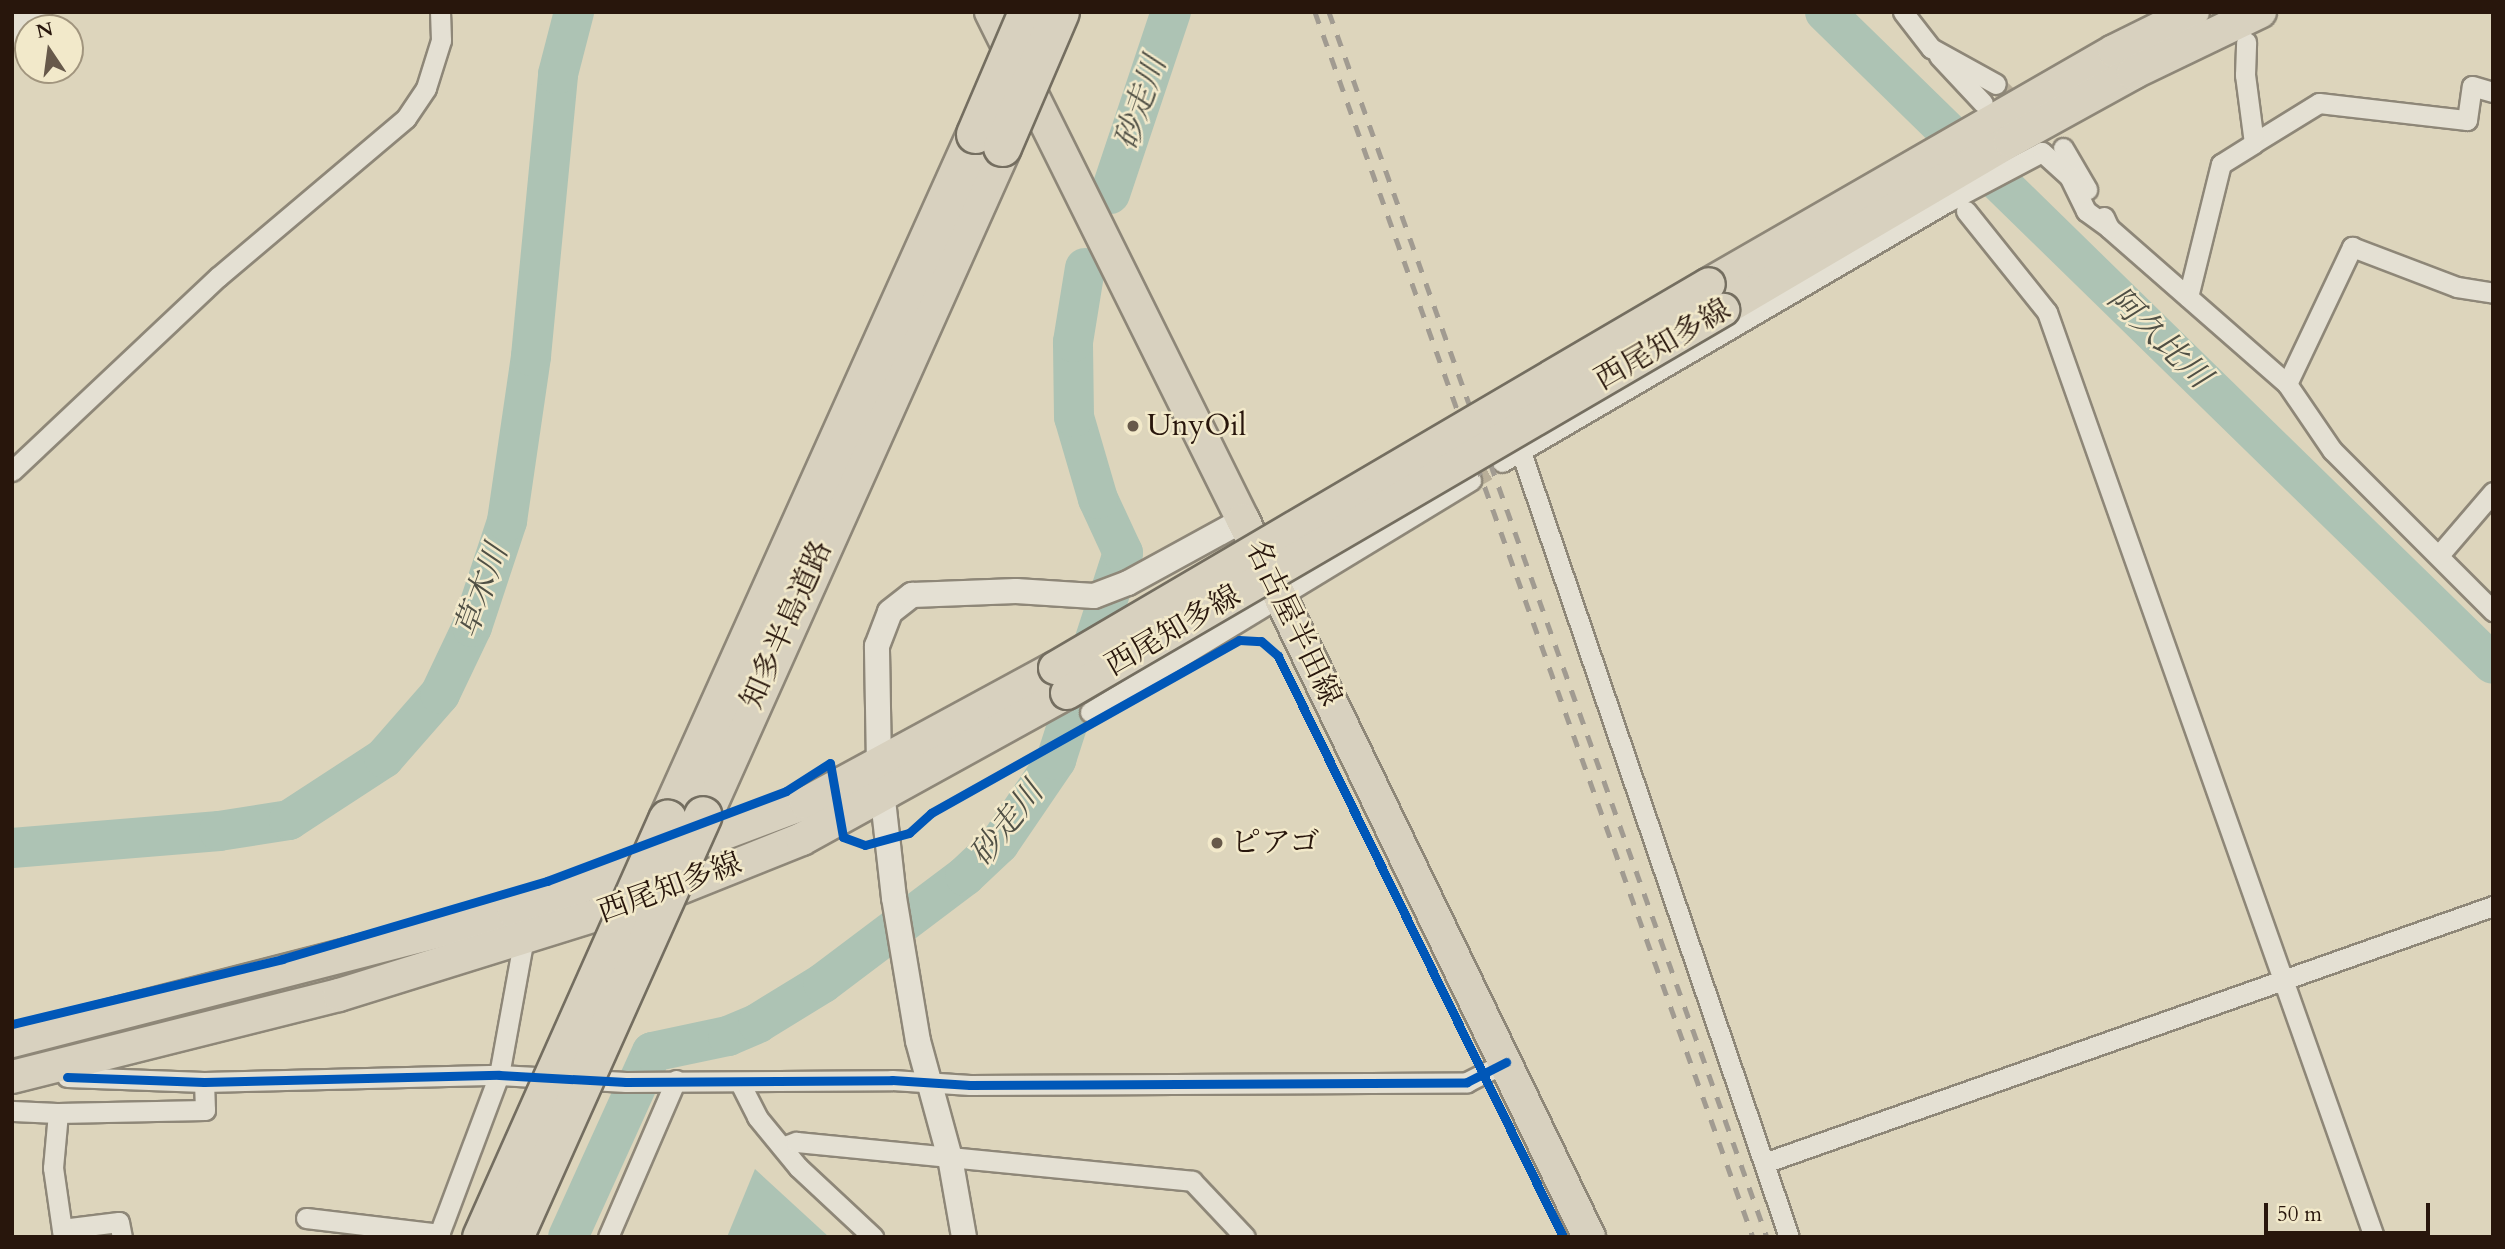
<!DOCTYPE html>
<html>
<head>
<meta charset="utf-8">
<style>
	body { margin:0 }
	#map { position:relative; width:2505px; height:1249px; overflow:hidden; background:#ddd5bc; font-family:Cardo,"Noto Serif JP",serif }
	div>[style] { position:absolute }
	.water>* { inset:0; background:#adc3b4 }
	.river>* { height:40px; margin:-20px; padding:0 20px; transform-origin:20px; border-radius:20px; background:#adc3b4 }
	.minor-tunnel>* { height:19px; margin-top:-9.5px; transform-origin:0; background:repeating-linear-gradient(90deg,#b9af99 0 19px,transparent 0 29px) }
	.roads { filter:drop-shadow(2px 0 #8e8778) drop-shadow(-2px 0 #8e8778) drop-shadow(0 2px #8e8778) drop-shadow(0 -2px #8e8778) }
	.minor>* { height:19px; margin:-9.5px; padding:0 9.5px; transform-origin:9.5px; border-radius:9.5px; background:#e4e0d3 }
	.tertiary>* { height:24px; margin:-12px; padding:0 12px; transform-origin:12px; border-radius:12px; background:#e4e0d3 }
	.secondary>* { height:28px; margin:-14px; padding:0 14px; transform-origin:14px; border-radius:14px; background:#e4e0d3 }
	.primary>* { height:32px; margin:-16px; padding:0 16px; transform-origin:16px; border-radius:16px; background:#d8d1bf }
	.motorway>* { height:37px; margin:-18.5px; padding:0 18.5px; transform-origin:18.5px; border-radius:18.5px; background:#d8d1bf }
	.rail>* { height:5px; margin-top:-2.5px; transform-origin:0; background:repeating-linear-gradient(90deg,#a19b91 0 12px,transparent 0 24px) }
	.bridges { filter:drop-shadow(2px 0 #746e60) drop-shadow(-2px 0 #746e60) drop-shadow(0 2px #746e60) drop-shadow(0 -2px #746e60) }
	.primary-bridge>* { height:32px; margin:-16px; padding:0 16px; transform-origin:16px; border-radius:16px; background:#d8d1bf }
	.motorway-bridge>* { height:37px; margin:-18.5px; padding:0 18.5px; transform-origin:18.5px; border-radius:18.5px; background:#d8d1bf }
	.cycleway>* { height:9px; margin:-4.5px; padding:0 4.5px; transform-origin:4.5px; border-radius:4.5px; background:#0057b8 }
	.dots>* { width:19px; height:19px; translate:-50% -50%; box-sizing:border-box; border:4px solid #f2e9ca; border-radius:50% }
	span { translate:-50% -50%; white-space:nowrap; text-align:center; line-height:1.15; -webkit-text-stroke:5px #f2e9ca; paint-order:stroke }
	.street-label { font-size:30px; color:#28160c }
	.poi-label { font-size:30px; color:#28160c }
	.left { translate:0 -50%; text-align:left }
	.water-label { font-size:32px; color:#505045; font-style:italic }
	.frame { position:absolute; inset:0; border:14px solid #28160c; pointer-events:none }
	.north { position:absolute; left:14px; top:14px; width:70px; height:70px; box-sizing:border-box; background:#f2e9ca; border:2px solid #a1957e; border-radius:50%; rotate:347deg; font-size:19px; font-weight:700; line-height:28px; text-align:center; color:#28160c }
	.north::after { content:''; display:block; margin:auto; width:24px; height:32px; background:#67594a; clip-path:polygon(50% 0,100% 100%,50% 72%,0 100%) }
	.scale { position:absolute; left:2264px; top:1203px; width:166px; height:32px; box-sizing:border-box; border:4px solid #28160c; border-top:0; padding-left:9px; font-size:21px; line-height:24px; white-space:nowrap; color:#28160c; -webkit-text-stroke:5px #f2e9ca; paint-order:stroke }
</style>
</head>
<body>
<div id="map">
	<div class="water">
		<i style="clip-path:polygon(755px 1169px,829px 1237px,727px 1237px)"></i>
	</div>
	<div class="river">
		<i style="left:1825px;top:12px;width:933px;rotate:44.31deg"></i>
		<i style="left:1110px;top:194px;width:192px;rotate:-71.5deg"></i>
		<i style="left:12px;top:848px;width:208px;rotate:-4.7deg"></i>
		<i style="left:219px;top:831px;width:71px;rotate:-8.9deg"></i>
		<i style="left:289px;top:820px;width:113px;rotate:-33.1deg"></i>
		<i style="left:384px;top:758px;width:85px;rotate:-48.8deg"></i>
		<i style="left:440px;top:694px;width:74px;rotate:-64.5deg"></i>
		<i style="left:472px;top:627px;width:112px;rotate:-71.7deg"></i>
		<i style="left:507px;top:521px;width:167px;rotate:-81.7deg"></i>
		<i style="left:531px;top:356px;width:283px;rotate:-84.5deg"></i>
		<i style="left:558px;top:74px;width:64px;rotate:-75.5deg"></i>
		<i style="left:568px;top:1237px;width:203px;rotate:-65.6deg"></i>
		<i style="left:652px;top:1052px;width:78px;rotate:-11.9deg"></i>
		<i style="left:728px;top:1036px;width:33px;rotate:-23deg"></i>
		<i style="left:758px;top:1023px;width:76px;rotate:-31.6deg"></i>
		<i style="left:823px;top:983px;width:178px;rotate:-37deg"></i>
		<i style="left:965px;top:876px;width:47px;rotate:-43.3deg"></i>
		<i style="left:999px;top:844px;width:102px;rotate:-55.8deg"></i>
		<i style="left:1056px;top:760px;width:218px;rotate:-72.1deg"></i>
		<i style="left:1123px;top:553px;width:60px;rotate:-114.8deg"></i>
		<i style="left:1098px;top:499px;width:85px;rotate:-106.3deg"></i>
		<i style="left:1074px;top:417px;width:75px;rotate:-90.8deg"></i>
		<i style="left:1073px;top:342px;width:75px;rotate:-80.8deg"></i>
	</div>
	<div class="minor-tunnel">
		<i style="left:1996px;top:84px;width:93px;rotate:43.7deg"></i>
		<i style="left:1471px;top:480px;width:36px;rotate:-30deg"></i>
	</div>
	<div class="roads">
		<div class="minor">
			<i style="left:1903px;top:12px;width:46px;rotate:52.1deg"></i>
			<i style="left:1931px;top:48px;width:74px;rotate:29deg"></i>
			<i style="left:1939px;top:56px;width:64px;rotate:46.9deg"></i>
			<i style="left:2254px;top:143px;width:76px;rotate:-31.6deg"></i>
			<i style="left:2319px;top:103px;width:149px;rotate:6.6deg"></i>
			<i style="left:2467px;top:120px;width:34px;rotate:-82deg"></i>
			<i style="left:2472px;top:86px;width:22px;rotate:16deg"></i>
			<i style="left:2063px;top:148px;width:48px;rotate:59.7deg"></i>
			<i style="left:1966px;top:211px;width:129px;rotate:51.3deg"></i>
			<i style="left:2047px;top:312px;width:981px;rotate:70.53deg"></i>
			<i style="left:2104px;top:217px;width:12px;rotate:66deg"></i>
			<i style="left:2109px;top:228px;width:237px;rotate:41.2deg"></i>
			<i style="left:2287px;top:384px;width:80px;rotate:55.7deg"></i>
			<i style="left:2332px;top:450px;width:228px;rotate:45deg"></i>
			<i style="left:2188px;top:297px;width:137px;rotate:-76.1deg"></i>
			<i style="left:2221px;top:164px;width:39px;rotate:-32deg"></i>
			<i style="left:2254px;top:143px;width:69px;rotate:-97.5deg"></i>
			<i style="left:2245px;top:75px;width:33px;rotate:-88deg"></i>
			<i style="left:2287px;top:384px;width:152px;rotate:-64.6deg"></i>
			<i style="left:2352px;top:247px;width:112px;rotate:20.9deg"></i>
			<i style="left:2457px;top:287px;width:36px;rotate:9deg"></i>
			<i style="left:1521px;top:452px;width:829px;rotate:71.15deg"></i>
			<i style="left:1502px;top:462px;width:515px;rotate:-30.3deg"></i>
			<i style="left:1947px;top:202px;width:107px;rotate:-27.8deg"></i>
			<i style="left:2042px;top:152px;width:36px;rotate:42deg"></i>
			<i style="left:2069px;top:176px;width:39px;rotate:64deg"></i>
			<i style="left:2086px;top:211px;width:29px;rotate:36deg"></i>
			<i style="left:12px;top:471px;width:283px;rotate:-43.3deg"></i>
			<i style="left:218px;top:277px;width:246px;rotate:-40.2deg"></i>
			<i style="left:406px;top:118px;width:36px;rotate:-56deg"></i>
			<i style="left:426px;top:88px;width:50px;rotate:-72.6deg"></i>
			<i style="left:441px;top:40px;width:28px;rotate:-92deg"></i>
			<i style="left:2439px;top:555px;width:83px;rotate:-49.4deg"></i>
			<i style="left:1090px;top:712px;width:446px;rotate:-31.3deg"></i>
			<i style="left:67px;top:1077px;width:137px;rotate:2.1deg"></i>
			<i style="left:204px;top:1082px;width:295px;rotate:-1.4deg"></i>
			<i style="left:499px;top:1075px;width:127px;rotate:3.2deg"></i>
			<i style="left:626px;top:1082px;width:266px;rotate:-0.4deg"></i>
			<i style="left:892px;top:1080px;width:78px;rotate:3.7deg"></i>
			<i style="left:970px;top:1085px;width:497px;rotate:-0.3deg"></i>
			<i style="left:1467px;top:1082px;width:44px;rotate:-27.1deg"></i>
			<i style="left:740px;top:1083px;width:38px;rotate:63deg"></i>
			<i style="left:757px;top:1117px;width:65px;rotate:50.6deg"></i>
			<i style="left:798px;top:1167px;width:103px;rotate:43deg"></i>
			<i style="left:12px;top:1111px;width:46px;rotate:2.5deg"></i>
			<i style="left:782px;top:1147px;width:15px;rotate:-20deg"></i>
			<i style="left:796px;top:1142px;width:398px;rotate:5.6deg"></i>
			<i style="left:1192px;top:1181px;width:77px;rotate:46.6deg"></i>
			<i style="left:1764px;top:1163px;width:773px;rotate:-19.42deg"></i>
			<i style="left:306px;top:1218px;width:135px;rotate:6.8deg"></i>
			<i style="left:62px;top:1229px;width:57px;rotate:-7deg"></i>
			<i style="left:119px;top:1222px;width:15px;rotate:79deg"></i>
			<i style="left:63px;top:1237px;width:70px;rotate:-98.2deg"></i>
			<i style="left:53px;top:1168px;width:55px;rotate:-84.8deg"></i>
			<i style="left:58px;top:1113px;width:147px;rotate:-1.2deg"></i>
			<i style="left:205px;top:1110px;width:28px;rotate:-92deg"></i>
			<i style="left:438px;top:1237px;width:173px;rotate:-69.4deg"></i>
			<i style="left:499px;top:1075px;width:140px;rotate:-79.7deg"></i>
			<i style="left:608px;top:1237px;width:171px;rotate:-66.6deg"></i>
		</div>
		<div class="tertiary">
			<i style="left:964px;top:1237px;width:80px;rotate:-100deg"></i>
			<i style="left:950px;top:1158px;width:121px;rotate:-105.3deg"></i>
			<i style="left:918px;top:1041px;width:145px;rotate:-99.5deg"></i>
			<i style="left:894px;top:898px;width:134px;rotate:-96.4deg"></i>
			<i style="left:879px;top:765px;width:119px;rotate:-91deg"></i>
			<i style="left:877px;top:646px;width:36px;rotate:-69deg"></i>
			<i style="left:890px;top:612px;width:28px;rotate:-38deg"></i>
			<i style="left:912px;top:595px;width:104px;rotate:-2.2deg"></i>
			<i style="left:1016px;top:591px;width:78px;rotate:3.7deg"></i>
			<i style="left:1094px;top:596px;width:36px;rotate:-21deg"></i>
			<i style="left:1128px;top:583px;width:131px;rotate:-28.7deg"></i>
		</div>
		<div class="secondary">
			<i style="left:12px;top:34px;width:33px;rotate:-41deg"></i>
		</div>
		<div class="primary">
			<i style="left:991px;top:12px;width:567px;rotate:63.62deg"></i>
			<i style="left:1243px;top:520px;width:796px;rotate:64.24deg"></i>
			<i style="left:1709px;top:284px;width:467px;rotate:-29.9deg"></i>
			<i style="left:2114px;top:51px;width:88px;rotate:-26.3deg"></i>
			<i style="left:1723px;top:310px;width:333px;rotate:-30.5deg"></i>
			<i style="left:2010px;top:141px;width:141px;rotate:-28.9deg"></i>
			<i style="left:2133px;top:73px;width:141px;rotate:-25.7deg"></i>
			<i style="left:12px;top:1041px;width:518px;rotate:-14.41deg"></i>
			<i style="left:514px;top:912px;width:312px;rotate:-20.5deg"></i>
			<i style="left:806px;top:803px;width:283px;rotate:-28.5deg"></i>
			<i style="left:12px;top:1077px;width:337px;rotate:-14.1deg"></i>
			<i style="left:339px;top:995px;width:347px;rotate:-17.3deg"></i>
			<i style="left:670px;top:892px;width:142px;rotate:-21.9deg"></i>
			<i style="left:802px;top:839px;width:303px;rotate:-28.9deg"></i>
		</div>
		<div class="motorway">
			<i style="left:703px;top:815px;width:732px;rotate:-65.89deg"></i>
			<i style="left:667px;top:819px;width:751px;rotate:-65.79deg"></i>
		</div>
	</div>
	<div class="rail">
		<i style="left:1315px;top:12px;width:1301px;rotate:70.33deg"></i>
		<i style="left:1329px;top:12px;width:1301px;rotate:70.33deg"></i>
	</div>
	<div class="bridges">
		<div class="primary-bridge">
			<i style="left:1055px;top:668px;width:758px;rotate:-30.42deg"></i>
			<i style="left:1067px;top:693px;width:760px;rotate:-30.28deg"></i>
		</div>
		<div class="motorway-bridge">
			<i style="left:975px;top:134px;width:133px;rotate:-66.9deg"></i>
			<i style="left:1002px;top:147px;width:147px;rotate:-66.8deg"></i>
			<i style="left:481px;top:1237px;width:458px;rotate:-66deg"></i>
			<i style="left:514px;top:1237px;width:462px;rotate:-65.9deg"></i>
		</div>
	</div>
	<div class="cycleway">
		<i style="left:12px;top:1024px;width:278px;rotate:-13.5deg"></i>
		<i style="left:282px;top:959px;width:276px;rotate:-16.4deg"></i>
		<i style="left:547px;top:881px;width:255px;rotate:-20.6deg"></i>
		<i style="left:786px;top:791px;width:52px;rotate:-32.5deg"></i>
		<i style="left:830px;top:763px;width:75px;rotate:80deg"></i>
		<i style="left:843px;top:837px;width:23px;rotate:20deg"></i>
		<i style="left:865px;top:845px;width:46px;rotate:-15.3deg"></i>
		<i style="left:909px;top:833px;width:30px;rotate:-42deg"></i>
		<i style="left:931px;top:813px;width:353px;rotate:-29.3deg"></i>
		<i style="left:1239px;top:640px;width:22px;rotate:3deg"></i>
		<i style="left:1261px;top:641px;width:23px;rotate:41deg"></i>
		<i style="left:1278px;top:656px;width:647px;rotate:63.87deg"></i>
		<i style="left:67px;top:1077px;width:137px;rotate:2.1deg"></i>
		<i style="left:204px;top:1082px;width:295px;rotate:-1.4deg"></i>
		<i style="left:499px;top:1075px;width:127px;rotate:3.2deg"></i>
		<i style="left:626px;top:1082px;width:266px;rotate:-0.4deg"></i>
		<i style="left:892px;top:1080px;width:78px;rotate:3.7deg"></i>
		<i style="left:970px;top:1085px;width:497px;rotate:-0.3deg"></i>
		<i style="left:1467px;top:1082px;width:44px;rotate:-27.1deg"></i>
	</div>
	<div class="dots">
		<i style="left:1133px;top:426px;background:#67594a"></i>
		<i style="left:1217px;top:843px;background:#67594a"></i>
	</div>
	<div class="street-label">
		<span style="left:1663px;top:345px;rotate:-30deg">西尾知多線</span>
		<span style="left:1293px;top:623px;rotate:64deg">名古屋半田線</span>
		<span style="left:787px;top:625px;rotate:-66deg">知多半島道路</span>
		<span style="left:1173px;top:631px;rotate:-30deg">西尾知多線</span>
		<span style="left:670px;top:888px;rotate:-20deg">西尾知多線</span>
	</div>
	<div class="poi-label">
		<span class="left" style="left:1147px;top:426px">UnyOil</span>
		<span class="left" style="left:1231px;top:843px">ピアゴ</span>
	</div>
	<div class="water-label">
		<span style="left:1141px;top:103px;rotate:-71deg">砂走川</span>
		<span style="left:2159px;top:338px;rotate:44deg">阿久比川</span>
		<span style="left:482px;top:591px;rotate:-70deg">草木川</span>
		<span style="left:1007px;top:824px;rotate:-52deg">砂走川</span>
	</div>
	<div class="frame"></div>
	<div class="north">N</div>
	<div class="scale">50 m</div>
</div>
</body>
</html>
